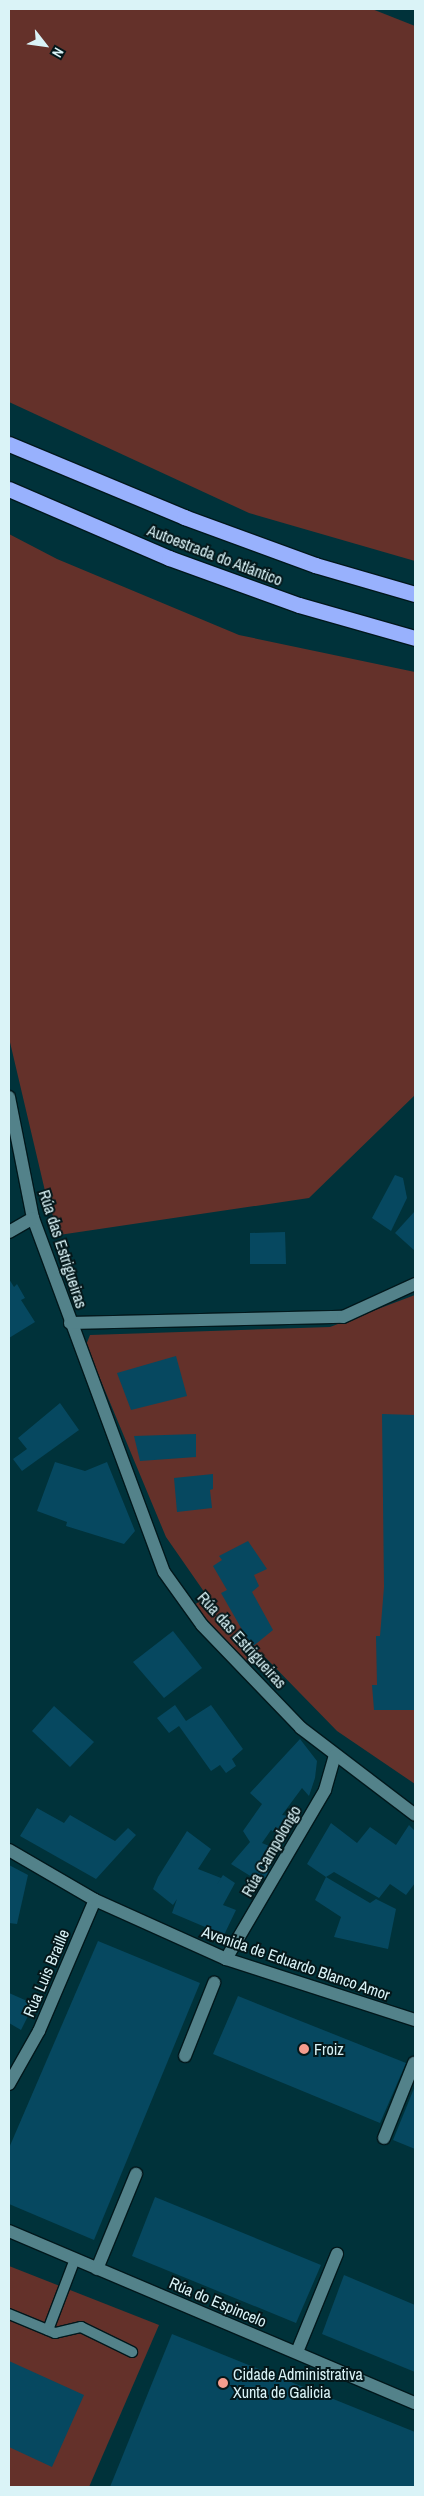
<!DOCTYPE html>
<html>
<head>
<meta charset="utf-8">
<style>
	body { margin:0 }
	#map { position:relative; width:424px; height:2496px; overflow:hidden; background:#00323a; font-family:"Archivo Narrow",sans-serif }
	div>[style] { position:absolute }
	.green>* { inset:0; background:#64312a }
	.building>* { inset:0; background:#064860 }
	.roads { filter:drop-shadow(1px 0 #01181c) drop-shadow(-1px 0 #01181c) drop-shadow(0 1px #01181c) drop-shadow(0 -1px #01181c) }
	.lane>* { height:10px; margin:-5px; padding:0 5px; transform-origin:5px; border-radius:5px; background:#53828a }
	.street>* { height:12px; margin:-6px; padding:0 6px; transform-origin:6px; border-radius:6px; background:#53828a }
	.secondary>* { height:12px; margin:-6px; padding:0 6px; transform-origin:6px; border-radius:6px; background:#53828a }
	.highway>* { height:15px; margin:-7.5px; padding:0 7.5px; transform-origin:7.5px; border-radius:7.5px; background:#98b1fd }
	.dots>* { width:14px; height:14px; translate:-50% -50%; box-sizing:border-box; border:2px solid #04171a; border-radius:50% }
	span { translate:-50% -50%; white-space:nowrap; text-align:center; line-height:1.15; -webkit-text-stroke:4px #04171a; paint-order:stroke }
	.street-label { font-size:16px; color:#daf3f7 }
	.poi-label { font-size:16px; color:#daf3f7 }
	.left { translate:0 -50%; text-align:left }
	.frame { position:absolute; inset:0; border:10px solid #daf3f7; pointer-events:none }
	.north { position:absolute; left:20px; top:20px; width:50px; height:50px; -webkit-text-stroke:4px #04171a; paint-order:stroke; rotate:120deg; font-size:14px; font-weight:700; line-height:20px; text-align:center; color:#daf3f7 }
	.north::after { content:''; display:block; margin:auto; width:18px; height:22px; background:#daf3f7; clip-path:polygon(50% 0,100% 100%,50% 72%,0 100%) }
</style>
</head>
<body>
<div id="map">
	<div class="green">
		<i style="clip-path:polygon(9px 9px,372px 9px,415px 26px,415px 561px,249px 513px,9px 402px)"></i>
		<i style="clip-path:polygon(9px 534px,57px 559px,239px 635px,415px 672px,415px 1095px,309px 1198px,59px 1235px,45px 1191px,9px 1038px)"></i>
		<i style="clip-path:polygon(415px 1295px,415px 1784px,337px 1731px,260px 1652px,242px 1669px,190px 1608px,207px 1596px,166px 1537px,86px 1345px,90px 1335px,330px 1327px)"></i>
		<i style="clip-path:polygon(9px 2266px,159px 2325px,89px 2487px,9px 2487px)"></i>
	</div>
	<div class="building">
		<i style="clip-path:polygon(395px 1175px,403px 1178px,407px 1198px,391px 1231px,372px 1218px)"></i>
		<i style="clip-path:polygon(415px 1211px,415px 1251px,395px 1233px)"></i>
		<i style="clip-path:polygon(285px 1232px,286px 1264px,250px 1264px,250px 1233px)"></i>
		<i style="clip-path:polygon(9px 1279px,14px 1287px,17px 1284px,25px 1298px,21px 1300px,35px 1322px,9px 1338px)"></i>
		<i style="clip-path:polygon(176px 1356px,187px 1396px,131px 1410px,117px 1373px)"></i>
		<i style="clip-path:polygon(60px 1403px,79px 1430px,22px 1471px,13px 1459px,27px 1449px,18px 1438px)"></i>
		<i style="clip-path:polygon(382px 1414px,415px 1415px,415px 1710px,374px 1710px,372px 1685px,377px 1685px,376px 1636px,380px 1636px,384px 1587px)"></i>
		<i style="clip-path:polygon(196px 1434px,196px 1457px,140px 1461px,134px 1436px)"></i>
		<i style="clip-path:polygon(55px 1462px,85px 1471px,107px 1462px,135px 1531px,124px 1544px,66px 1526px,67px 1522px,37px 1511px)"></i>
		<i style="clip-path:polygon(213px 1474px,213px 1489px,210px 1490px,212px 1508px,177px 1512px,174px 1478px)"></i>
		<i style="clip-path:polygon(248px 1541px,267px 1569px,254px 1575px,259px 1586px,252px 1592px,273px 1630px,252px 1647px,221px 1593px,227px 1590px,213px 1566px,222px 1560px,219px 1556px)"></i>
		<i style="clip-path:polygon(173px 1631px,202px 1668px,164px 1698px,133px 1662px)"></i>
		<i style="clip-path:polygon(175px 1705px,186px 1721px,211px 1705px,243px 1749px,232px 1759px,236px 1766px,226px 1773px,220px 1765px,211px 1771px,179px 1726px,169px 1733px,157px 1718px)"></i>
		<i style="clip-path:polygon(54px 1706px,94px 1742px,70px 1767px,32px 1731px)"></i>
		<i style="clip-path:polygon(300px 1739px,317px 1761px,315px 1778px,309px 1796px,302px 1788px,282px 1815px,298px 1817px,284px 1839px,271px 1830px,262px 1843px,276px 1849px,267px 1876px,260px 1882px,231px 1864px,250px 1842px,243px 1831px,262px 1804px,250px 1793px)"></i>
		<i style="clip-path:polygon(37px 1808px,64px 1823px,70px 1815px,115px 1841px,128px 1828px,136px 1835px,96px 1879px,20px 1836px)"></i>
		<i style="clip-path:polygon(331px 1823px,357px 1843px,370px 1827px,396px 1845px,409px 1825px,415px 1831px,415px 1883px,406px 1895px,390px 1884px,379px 1898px,334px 1872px,326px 1877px,307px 1864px)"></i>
		<i style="clip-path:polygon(187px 1831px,211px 1849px,198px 1869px,221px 1878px,214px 1889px,223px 1875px,235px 1883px,223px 1905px,236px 1910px,224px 1935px,172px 1913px,177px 1899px,173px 1905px,153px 1889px,158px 1877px)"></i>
		<i style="clip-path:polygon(9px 1865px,28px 1875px,17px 1924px,9px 1923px)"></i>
		<i style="clip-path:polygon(326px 1877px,370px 1903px,376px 1899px,396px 1909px,388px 1949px,334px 1937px,341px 1917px,315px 1900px)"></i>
		<i style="clip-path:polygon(98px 1941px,200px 1983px,94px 2240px,9px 2204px,9px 2148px)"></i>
		<i style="clip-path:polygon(9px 1993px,34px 2004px,21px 2030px,9px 2023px)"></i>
		<i style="clip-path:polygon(238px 1996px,406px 2063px,380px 2123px,213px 2054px)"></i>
		<i style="clip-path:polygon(415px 2086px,415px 2149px,393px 2140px)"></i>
		<i style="clip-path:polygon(155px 2197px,321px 2265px,296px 2323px,132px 2256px)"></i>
		<i style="clip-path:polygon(344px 2275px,415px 2305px,415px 2372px,322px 2334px)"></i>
		<i style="clip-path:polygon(172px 2334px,415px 2432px,415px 2487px,110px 2487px)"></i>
		<i style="clip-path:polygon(9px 2361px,84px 2395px,52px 2467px,9px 2447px)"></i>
	</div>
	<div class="roads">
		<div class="lane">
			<i style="left:9px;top:2314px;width:50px;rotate:22.4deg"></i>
			<i style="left:55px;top:2333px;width:27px;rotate:-13deg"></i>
			<i style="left:81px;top:2327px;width:57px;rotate:26.1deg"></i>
			<i style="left:48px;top:2330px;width:76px;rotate:-69.2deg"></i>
		</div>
		<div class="street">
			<i style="left:9px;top:1097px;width:123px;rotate:78.8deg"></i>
			<i style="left:33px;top:1218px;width:377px;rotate:69.7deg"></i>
			<i style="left:164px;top:1572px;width:65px;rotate:54.4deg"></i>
			<i style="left:202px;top:1625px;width:143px;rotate:46.1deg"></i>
			<i style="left:301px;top:1728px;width:143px;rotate:37.3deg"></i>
			<i style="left:9px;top:1232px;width:28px;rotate:-30deg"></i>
			<i style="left:70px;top:1323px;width:273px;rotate:-1.3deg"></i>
			<i style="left:343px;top:1317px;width:79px;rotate:-24.6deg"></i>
			<i style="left:226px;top:1959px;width:196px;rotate:-59.6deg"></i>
			<i style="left:325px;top:1790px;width:36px;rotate:-74deg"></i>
			<i style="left:185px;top:2056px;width:79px;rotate:-68.3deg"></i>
			<i style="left:9px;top:2084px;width:61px;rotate:-60.5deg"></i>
			<i style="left:39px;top:2031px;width:142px;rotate:-66.9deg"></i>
			<i style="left:384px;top:2138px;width:81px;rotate:-68.2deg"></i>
			<i style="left:9px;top:2231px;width:441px;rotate:23deg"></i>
			<i style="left:97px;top:2269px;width:103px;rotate:-67.7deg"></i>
			<i style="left:297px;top:2352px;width:106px;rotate:-67.8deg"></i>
		</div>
		<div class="secondary">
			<i style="left:9px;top:1850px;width:99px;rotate:30.2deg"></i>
			<i style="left:95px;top:1900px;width:144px;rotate:24.2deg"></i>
			<i style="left:226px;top:1959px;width:199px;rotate:17.9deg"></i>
		</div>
		<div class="highway">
			<i style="left:9px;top:444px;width:190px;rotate:22.6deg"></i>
			<i style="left:184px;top:517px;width:140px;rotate:20.1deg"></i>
			<i style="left:315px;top:565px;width:104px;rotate:16.2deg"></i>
			<i style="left:9px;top:489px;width:174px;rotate:23.3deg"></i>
			<i style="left:169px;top:558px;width:138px;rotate:19.9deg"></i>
			<i style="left:299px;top:605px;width:121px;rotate:15.9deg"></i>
		</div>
	</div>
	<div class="dots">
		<i style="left:304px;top:2049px;background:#f59d8e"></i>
		<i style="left:223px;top:2383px;background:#f59d8e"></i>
	</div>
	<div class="street-label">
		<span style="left:215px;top:555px;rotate:21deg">Autoestrada do Atlántico</span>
		<span style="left:63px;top:1249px;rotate:72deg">Rúa das Estrigueiras</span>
		<span style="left:242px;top:1640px;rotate:48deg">Rúa das Estrigueiras</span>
		<span style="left:271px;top:1851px;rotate:-60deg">Rúa Campolongo</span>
		<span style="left:296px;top:1963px;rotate:19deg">Avenida de Eduardo Blanco Amor</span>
		<span style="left:46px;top:1973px;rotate:-67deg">Rúa Luis Braille</span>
		<span style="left:218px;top:2302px;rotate:23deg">Rúa do Espincelo</span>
	</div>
	<div class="poi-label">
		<span class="left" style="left:314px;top:2049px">Froiz</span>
		<span class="left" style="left:233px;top:2383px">Cidade Administrativa<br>Xunta de Galicia</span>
	</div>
	<div class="frame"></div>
	<div class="north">N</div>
</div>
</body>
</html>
